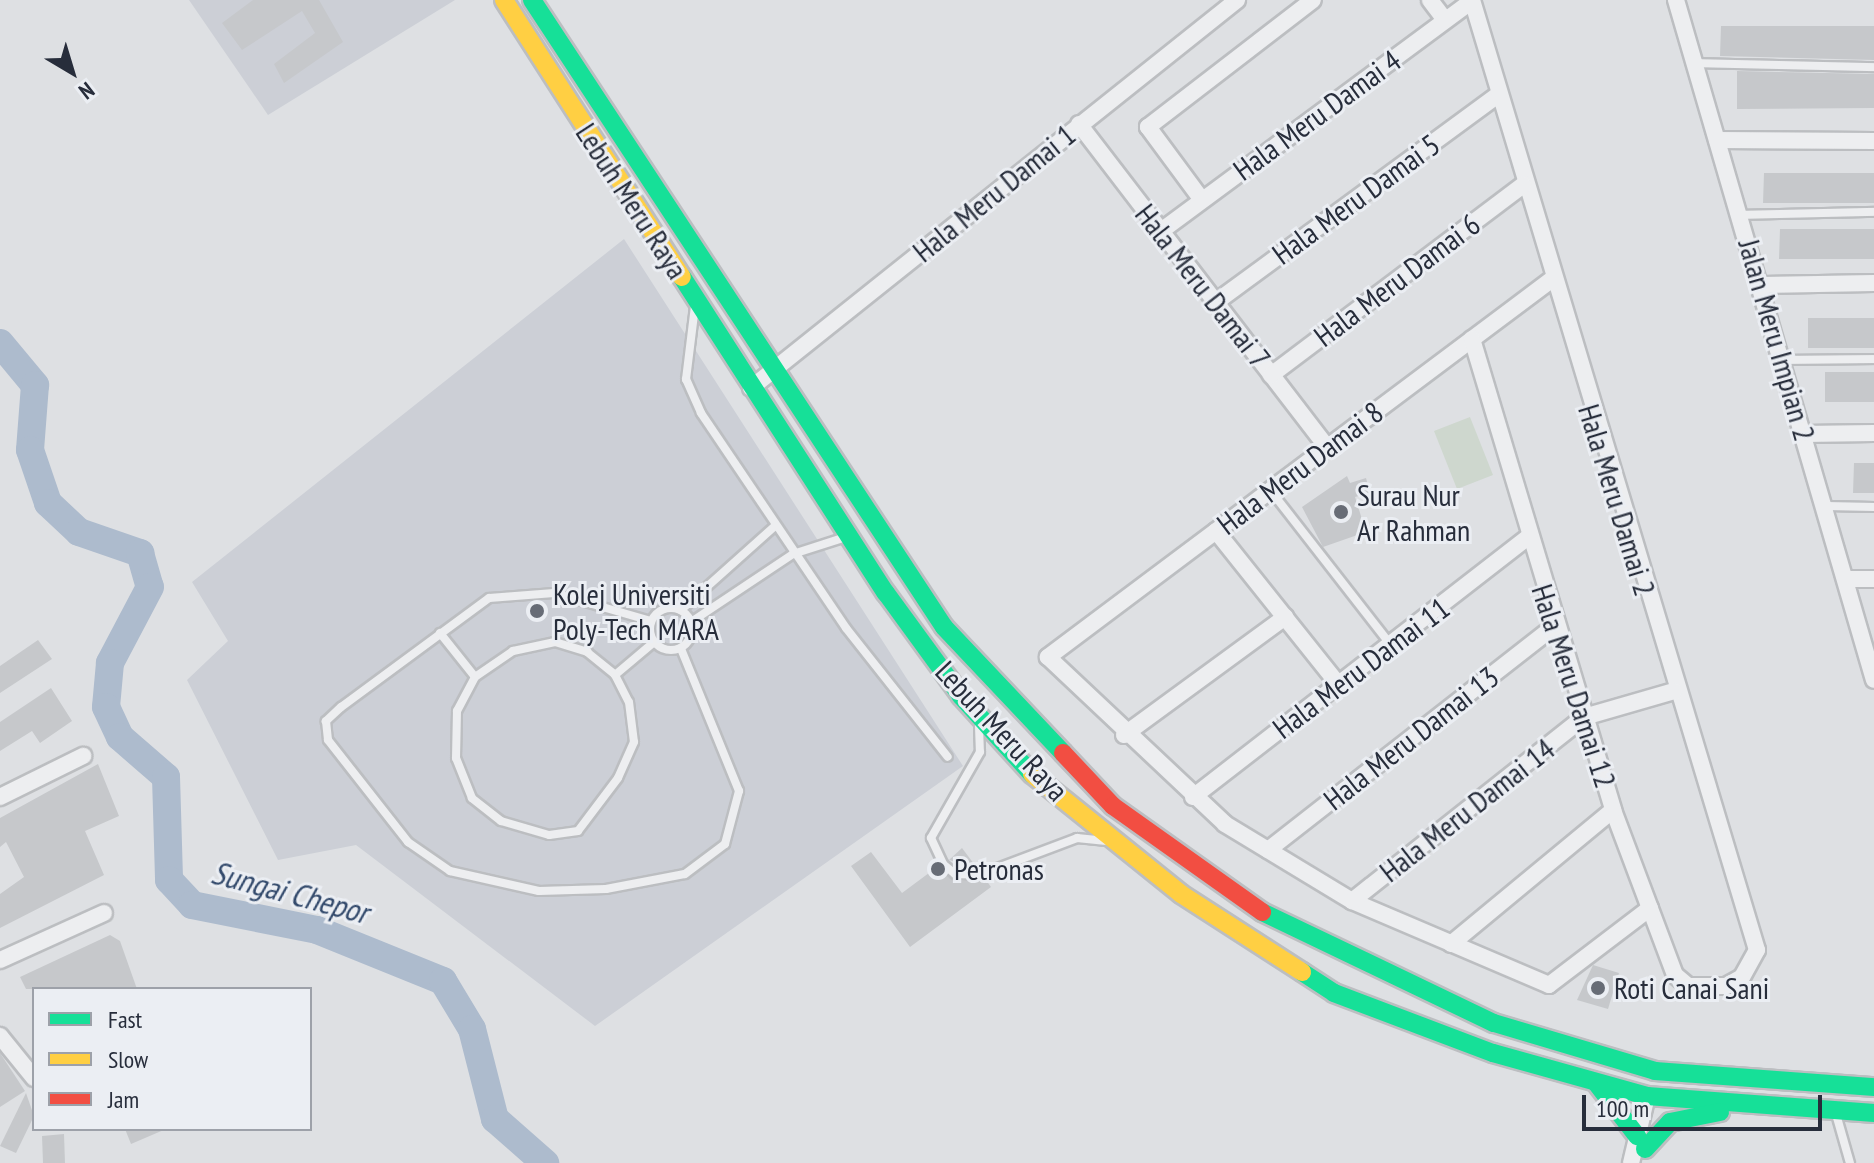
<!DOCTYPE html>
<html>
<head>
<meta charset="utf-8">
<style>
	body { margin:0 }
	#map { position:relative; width:1874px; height:1163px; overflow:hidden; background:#dee0e3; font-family:"PT Sans Narrow",sans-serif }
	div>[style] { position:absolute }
	.built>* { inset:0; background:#cccfd6 }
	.green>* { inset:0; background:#ced7ce }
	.river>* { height:28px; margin:-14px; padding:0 14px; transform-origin:14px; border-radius:14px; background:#adbbcd }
	.building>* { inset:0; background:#c6c8cb }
	.roads { filter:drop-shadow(2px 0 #bcbec1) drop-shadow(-2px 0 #bcbec1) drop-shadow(0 2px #bcbec1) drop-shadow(0 -2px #bcbec1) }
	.lane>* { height:8px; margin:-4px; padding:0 4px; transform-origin:4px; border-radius:4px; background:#edeef0 }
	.lane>.ring { margin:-4px; padding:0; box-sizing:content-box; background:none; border:8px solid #edeef0; border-radius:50% }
	.street>* { height:16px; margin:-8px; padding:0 8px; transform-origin:8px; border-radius:8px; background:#edeef0 }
	.fast>* { height:18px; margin:-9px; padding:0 9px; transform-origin:9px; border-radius:9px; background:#16e098 }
	.slow>* { height:18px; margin:-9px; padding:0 9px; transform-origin:9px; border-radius:9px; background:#ffcf43 }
	.jam>* { height:18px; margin:-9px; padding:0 9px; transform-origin:9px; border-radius:9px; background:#f24e42 }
	.dots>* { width:22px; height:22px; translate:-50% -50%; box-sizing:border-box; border:4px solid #ebeef3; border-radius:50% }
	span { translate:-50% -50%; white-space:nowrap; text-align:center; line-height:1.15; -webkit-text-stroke:6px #ebeef3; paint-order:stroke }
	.street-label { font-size:30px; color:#272d3b }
	.poi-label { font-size:30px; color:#272d3b }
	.left { translate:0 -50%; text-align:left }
	.water-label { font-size:32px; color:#334a6c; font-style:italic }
	.legend { position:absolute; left:32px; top:987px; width:280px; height:144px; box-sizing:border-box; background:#ebeef3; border:2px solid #9da1a9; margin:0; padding:10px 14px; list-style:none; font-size:24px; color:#272d3b }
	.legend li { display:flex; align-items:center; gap:16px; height:40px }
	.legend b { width:40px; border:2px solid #9da1a9 }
	.north { position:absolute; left:32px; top:32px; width:80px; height:80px; -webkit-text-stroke:6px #ebeef3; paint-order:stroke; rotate:142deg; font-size:22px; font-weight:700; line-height:32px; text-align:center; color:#272d3b }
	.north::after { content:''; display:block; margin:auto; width:28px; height:36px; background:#272d3b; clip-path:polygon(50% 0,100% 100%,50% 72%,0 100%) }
	.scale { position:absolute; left:1582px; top:1095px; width:240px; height:36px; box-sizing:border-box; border:4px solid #272d3b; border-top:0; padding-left:10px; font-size:24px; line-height:28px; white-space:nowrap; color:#272d3b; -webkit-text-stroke:6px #ebeef3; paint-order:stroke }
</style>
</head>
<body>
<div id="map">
	<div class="built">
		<i style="clip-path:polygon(189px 0,455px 0,268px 115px)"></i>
		<i style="clip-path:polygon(624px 239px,963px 766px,595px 1026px,356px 845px,278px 860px,187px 680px,228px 641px,192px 582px)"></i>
	</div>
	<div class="green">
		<i style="clip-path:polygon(1470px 417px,1493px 475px,1457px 489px,1434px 431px)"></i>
	</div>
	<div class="river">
		<i style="left:0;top:343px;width:55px;rotate:50.2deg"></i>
		<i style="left:35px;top:385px;width:65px;rotate:94.4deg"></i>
		<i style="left:30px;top:450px;width:56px;rotate:71.2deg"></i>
		<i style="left:48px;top:503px;width:42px;rotate:43.1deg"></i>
		<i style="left:79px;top:532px;width:65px;rotate:19deg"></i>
		<i style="left:140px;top:553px;width:35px;rotate:74deg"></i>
		<i style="left:150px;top:587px;width:86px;rotate:117.8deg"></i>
		<i style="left:110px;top:663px;width:44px;rotate:95.2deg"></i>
		<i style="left:106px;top:707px;width:33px;rotate:65deg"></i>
		<i style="left:120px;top:737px;width:61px;rotate:41deg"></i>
		<i style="left:166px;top:777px;width:103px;rotate:88.3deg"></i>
		<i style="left:169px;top:880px;width:34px;rotate:47deg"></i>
		<i style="left:192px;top:905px;width:127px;rotate:11.3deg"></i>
		<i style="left:317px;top:930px;width:136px;rotate:22deg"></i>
		<i style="left:443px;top:981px;width:56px;rotate:58.9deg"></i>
		<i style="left:472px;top:1029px;width:93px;rotate:75.7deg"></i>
		<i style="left:495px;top:1119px;width:67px;rotate:41.3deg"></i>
	</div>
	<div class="building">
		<i style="clip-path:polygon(253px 0,319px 0,343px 42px,284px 83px,274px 64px,315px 33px,302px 11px,242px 50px,222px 23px)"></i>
		<i style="clip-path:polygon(1721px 26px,1874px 26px,1874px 60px,1720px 56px)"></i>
		<i style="clip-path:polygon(1737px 71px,1874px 74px,1874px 108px,1737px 109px)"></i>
		<i style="clip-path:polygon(1764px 173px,1874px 173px,1874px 203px,1763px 203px)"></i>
		<i style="clip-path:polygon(1780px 229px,1874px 229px,1874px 259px,1779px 259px)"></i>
		<i style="clip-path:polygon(1808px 318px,1874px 318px,1874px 348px,1808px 348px)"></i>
		<i style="clip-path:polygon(1825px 372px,1874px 372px,1874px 402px,1825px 402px)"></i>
		<i style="clip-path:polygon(1854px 463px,1874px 463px,1874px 493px,1853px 493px)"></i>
		<i style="clip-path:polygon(1347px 476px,1350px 483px,1366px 478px,1370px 493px,1355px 497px,1366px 532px,1323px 547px,1302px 507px)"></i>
		<i style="clip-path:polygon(38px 640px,52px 659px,0 693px,0 666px)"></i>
		<i style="clip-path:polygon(51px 688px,72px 721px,40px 743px,32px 731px,0 751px,0 722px)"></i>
		<i style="clip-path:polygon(98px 764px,119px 816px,85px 831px,104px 875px,0 928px,0 894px,24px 877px,6px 842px,0 847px,0 818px)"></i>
		<i style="clip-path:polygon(962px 848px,977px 868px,949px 860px)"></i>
		<i style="clip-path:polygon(871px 852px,902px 893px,937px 867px,954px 881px,986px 880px,991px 887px,910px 947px,851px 866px)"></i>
		<i style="clip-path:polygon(110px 935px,120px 941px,137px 989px,26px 989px,20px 977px)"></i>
		<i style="clip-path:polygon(1593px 965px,1619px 973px,1608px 1009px,1577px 1000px)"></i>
		<i style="clip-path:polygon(0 1053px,25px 1091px,0 1107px)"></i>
		<i style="clip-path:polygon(26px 1093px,34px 1116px,16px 1153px,0 1146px)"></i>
		<i style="clip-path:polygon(125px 1129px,166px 1129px,131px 1144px)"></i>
		<i style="clip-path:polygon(64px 1134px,65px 1163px,43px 1163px,42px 1136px)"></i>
	</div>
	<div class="roads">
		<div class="lane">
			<i style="left:1695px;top:63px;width:179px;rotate:1.3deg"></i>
			<i style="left:1740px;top:215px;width:134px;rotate:-1.3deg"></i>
			<i style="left:695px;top:306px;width:74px;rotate:97deg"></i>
			<i style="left:686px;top:379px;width:37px;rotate:66deg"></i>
			<i style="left:701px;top:413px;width:259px;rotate:56deg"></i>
			<i style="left:846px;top:628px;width:164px;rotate:51.7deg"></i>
			<i style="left:1783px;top:360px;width:91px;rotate:-0.6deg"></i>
			<i style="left:1271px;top:491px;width:194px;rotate:52.1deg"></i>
			<i style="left:1826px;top:506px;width:48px;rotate:1.2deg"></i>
			<i class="ring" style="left:650px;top:608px;width:34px;height:34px"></i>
			<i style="left:681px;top:610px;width:126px;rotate:-41.8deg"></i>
			<i style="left:651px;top:621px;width:101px;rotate:-163.9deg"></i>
			<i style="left:554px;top:593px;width:65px;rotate:175.6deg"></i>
			<i style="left:489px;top:598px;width:184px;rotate:143.6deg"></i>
			<i style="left:341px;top:707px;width:21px;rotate:137deg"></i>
			<i style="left:326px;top:721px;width:19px;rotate:84deg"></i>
			<i style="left:328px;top:740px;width:130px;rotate:51.9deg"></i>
			<i style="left:408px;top:842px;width:51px;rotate:34.6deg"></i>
			<i style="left:450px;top:871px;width:91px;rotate:12.7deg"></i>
			<i style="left:539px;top:891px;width:67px;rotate:-1.7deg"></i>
			<i style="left:606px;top:889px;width:80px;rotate:-10.8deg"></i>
			<i style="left:685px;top:874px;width:50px;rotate:-36.9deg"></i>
			<i style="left:725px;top:844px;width:55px;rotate:-75.2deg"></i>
			<i style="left:739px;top:791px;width:153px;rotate:-112.2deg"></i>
			<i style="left:691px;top:622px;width:123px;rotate:-33.7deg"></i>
			<i style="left:793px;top:554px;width:56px;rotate:-17.8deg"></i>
			<i style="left:440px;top:633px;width:56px;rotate:51.5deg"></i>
			<i style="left:555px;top:642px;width:34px;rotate:17deg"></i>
			<i style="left:587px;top:652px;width:36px;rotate:39deg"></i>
			<i style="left:615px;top:675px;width:30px;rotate:63deg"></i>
			<i style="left:629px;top:702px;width:40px;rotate:82.9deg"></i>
			<i style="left:634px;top:742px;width:39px;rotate:114deg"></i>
			<i style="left:618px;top:778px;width:66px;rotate:127deg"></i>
			<i style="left:578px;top:831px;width:29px;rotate:172deg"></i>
			<i style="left:549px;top:835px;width:50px;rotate:-163.7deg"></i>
			<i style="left:501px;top:821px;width:37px;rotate:-142deg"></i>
			<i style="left:472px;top:798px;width:43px;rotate:-111.8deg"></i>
			<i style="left:456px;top:758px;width:47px;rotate:-88.8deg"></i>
			<i style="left:457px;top:711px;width:38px;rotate:-62deg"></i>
			<i style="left:475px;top:677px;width:46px;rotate:-34.4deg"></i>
			<i style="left:513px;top:651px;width:43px;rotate:-12.1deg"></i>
			<i style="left:615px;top:675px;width:51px;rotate:-40.2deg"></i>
			<i style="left:979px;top:726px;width:26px;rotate:88deg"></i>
			<i style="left:980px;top:752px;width:99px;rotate:119.7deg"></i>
			<i style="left:931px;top:838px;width:29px;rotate:65deg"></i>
			<i style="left:943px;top:864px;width:16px;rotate:40deg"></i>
			<i style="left:955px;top:874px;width:24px;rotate:2deg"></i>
			<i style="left:979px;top:875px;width:105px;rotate:-20.7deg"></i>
			<i style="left:1077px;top:838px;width:27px;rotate:6deg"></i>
			<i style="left:1836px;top:1114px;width:51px;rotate:74.1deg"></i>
		</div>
		<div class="street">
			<i style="left:1430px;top:0;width:25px;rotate:53deg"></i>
			<i style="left:1676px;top:0;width:708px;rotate:73.77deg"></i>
			<i style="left:1079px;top:124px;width:409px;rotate:52.5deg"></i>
			<i style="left:1717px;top:140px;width:157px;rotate:0.4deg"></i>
			<i style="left:1202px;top:200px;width:91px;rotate:-126.5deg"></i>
			<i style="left:1148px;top:127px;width:208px;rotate:-37.6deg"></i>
			<i style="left:1161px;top:231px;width:387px;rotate:-36.5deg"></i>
			<i style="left:1551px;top:280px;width:629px;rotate:143.15deg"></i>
			<i style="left:1048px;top:657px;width:243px;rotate:43.3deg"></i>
			<i style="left:1225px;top:824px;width:149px;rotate:31.2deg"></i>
			<i style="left:1352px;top:901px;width:214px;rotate:23.1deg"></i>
			<i style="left:1549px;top:985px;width:127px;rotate:-37.3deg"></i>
			<i style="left:1762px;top:285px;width:112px;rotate:-1deg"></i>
			<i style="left:1216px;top:302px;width:348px;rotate:-36.3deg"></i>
			<i style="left:1472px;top:339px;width:492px;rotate:73.3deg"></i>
			<i style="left:1613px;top:810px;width:176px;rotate:69.4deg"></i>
			<i style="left:1675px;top:975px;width:17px;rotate:40deg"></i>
			<i style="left:1688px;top:986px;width:38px"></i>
			<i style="left:1726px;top:986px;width:18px;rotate:-29deg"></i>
			<i style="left:1742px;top:977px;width:31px;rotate:-61deg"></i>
			<i style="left:1757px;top:950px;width:992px;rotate:-106.7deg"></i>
			<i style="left:1271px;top:375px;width:316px;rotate:-37deg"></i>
			<i style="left:751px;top:388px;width:622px;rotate:-38.6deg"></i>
			<i style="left:1804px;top:434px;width:70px;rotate:-0.8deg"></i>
			<i style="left:1216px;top:531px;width:196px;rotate:51.4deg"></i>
			<i style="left:1846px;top:579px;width:28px"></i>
			<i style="left:1124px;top:735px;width:200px;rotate:-36.2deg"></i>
			<i style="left:0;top:797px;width:93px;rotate:-26.3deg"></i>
			<i style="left:1193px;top:797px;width:423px;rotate:-37.8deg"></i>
			<i style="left:1268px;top:850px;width:364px;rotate:-38deg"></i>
			<i style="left:1352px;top:901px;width:296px;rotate:-38.4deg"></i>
			<i style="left:1584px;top:717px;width:94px;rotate:-16.1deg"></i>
			<i style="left:1451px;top:944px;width:210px;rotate:-39.6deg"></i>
			<i style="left:0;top:960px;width:114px;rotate:-24.3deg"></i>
			<i style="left:0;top:1036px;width:54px;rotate:51deg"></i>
			<i style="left:1631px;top:1163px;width:69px;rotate:-76.6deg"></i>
		</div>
		<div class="fast">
			<i style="left:532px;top:0;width:750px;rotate:56.69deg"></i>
			<i style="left:944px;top:627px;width:173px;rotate:46.6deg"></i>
			<i style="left:682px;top:277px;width:376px;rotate:57.2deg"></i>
			<i style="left:886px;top:593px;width:127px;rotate:53.9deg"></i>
			<i style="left:961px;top:696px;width:105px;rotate:47.7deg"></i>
			<i style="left:1262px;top:912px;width:257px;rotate:25.6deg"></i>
			<i style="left:1494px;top:1023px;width:168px;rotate:16.6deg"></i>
			<i style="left:1655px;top:1071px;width:220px;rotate:4.2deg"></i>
			<i style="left:1302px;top:972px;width:38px;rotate:33deg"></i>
			<i style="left:1334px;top:993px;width:170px;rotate:20.7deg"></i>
			<i style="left:1493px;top:1053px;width:160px;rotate:15.6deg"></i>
			<i style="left:1647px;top:1096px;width:228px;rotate:4.3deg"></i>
			<i style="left:1597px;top:1084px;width:66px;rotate:52.4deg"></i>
			<i style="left:1645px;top:1149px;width:37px;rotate:-47deg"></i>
			<i style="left:1670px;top:1122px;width:51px;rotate:-11.3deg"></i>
		</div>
		<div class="slow">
			<i style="left:504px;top:0;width:329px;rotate:57.3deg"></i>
			<i style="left:1032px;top:774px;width:191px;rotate:38.8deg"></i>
			<i style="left:1181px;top:894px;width:144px;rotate:32.8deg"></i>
		</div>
		<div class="jam">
			<i style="left:1063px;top:753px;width:73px;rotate:46.7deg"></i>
			<i style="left:1113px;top:806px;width:183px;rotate:35.4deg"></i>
		</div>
	</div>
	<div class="dots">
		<i style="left:1341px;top:512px;background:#676c76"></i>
		<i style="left:537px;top:611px;background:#676c76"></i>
		<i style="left:938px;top:869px;background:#676c76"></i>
		<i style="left:1598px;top:988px;background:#676c76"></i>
	</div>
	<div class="street-label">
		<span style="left:1317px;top:115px;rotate:-36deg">Hala Meru Damai 4</span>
		<span style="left:994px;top:193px;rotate:-39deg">Hala Meru Damai 1</span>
		<span style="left:1356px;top:199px;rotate:-36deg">Hala Meru Damai 5</span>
		<span style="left:632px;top:201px;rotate:57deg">Lebuh Meru Raya</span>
		<span style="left:1397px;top:280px;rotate:-37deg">Hala Meru Damai 6</span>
		<span style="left:1203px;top:286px;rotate:52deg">Hala Meru Damai 7</span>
		<span style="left:1777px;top:340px;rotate:74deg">Jalan Meru Impian 2</span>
		<span style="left:1300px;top:468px;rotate:-37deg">Hala Meru Damai 8</span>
		<span style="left:1617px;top:500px;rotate:73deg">Hala Meru Damai 2</span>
		<span style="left:1361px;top:668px;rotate:-37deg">Hala Meru Damai 11</span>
		<span style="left:1574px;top:686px;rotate:72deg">Hala Meru Damai 12</span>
		<span style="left:1002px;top:731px;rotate:47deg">Lebuh Meru Raya</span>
		<span style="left:1411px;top:738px;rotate:-38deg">Hala Meru Damai 13</span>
		<span style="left:1467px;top:810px;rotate:-38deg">Hala Meru Damai 14</span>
	</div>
	<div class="poi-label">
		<span class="left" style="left:1357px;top:512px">Surau Nur<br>Ar Rahman</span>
		<span class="left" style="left:553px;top:611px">Kolej Universiti<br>Poly-Tech MARA</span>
		<span class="left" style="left:954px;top:869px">Petronas</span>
		<span class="left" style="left:1614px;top:988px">Roti Canai Sani</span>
	</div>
	<div class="water-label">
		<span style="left:290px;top:892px;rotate:15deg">Sungai Chepor</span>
	</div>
	<ul class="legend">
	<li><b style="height:10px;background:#16e098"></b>Fast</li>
	<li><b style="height:10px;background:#ffcf43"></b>Slow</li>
	<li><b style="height:10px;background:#f24e42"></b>Jam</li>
	</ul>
	<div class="north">N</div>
	<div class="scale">100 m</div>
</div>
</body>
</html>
